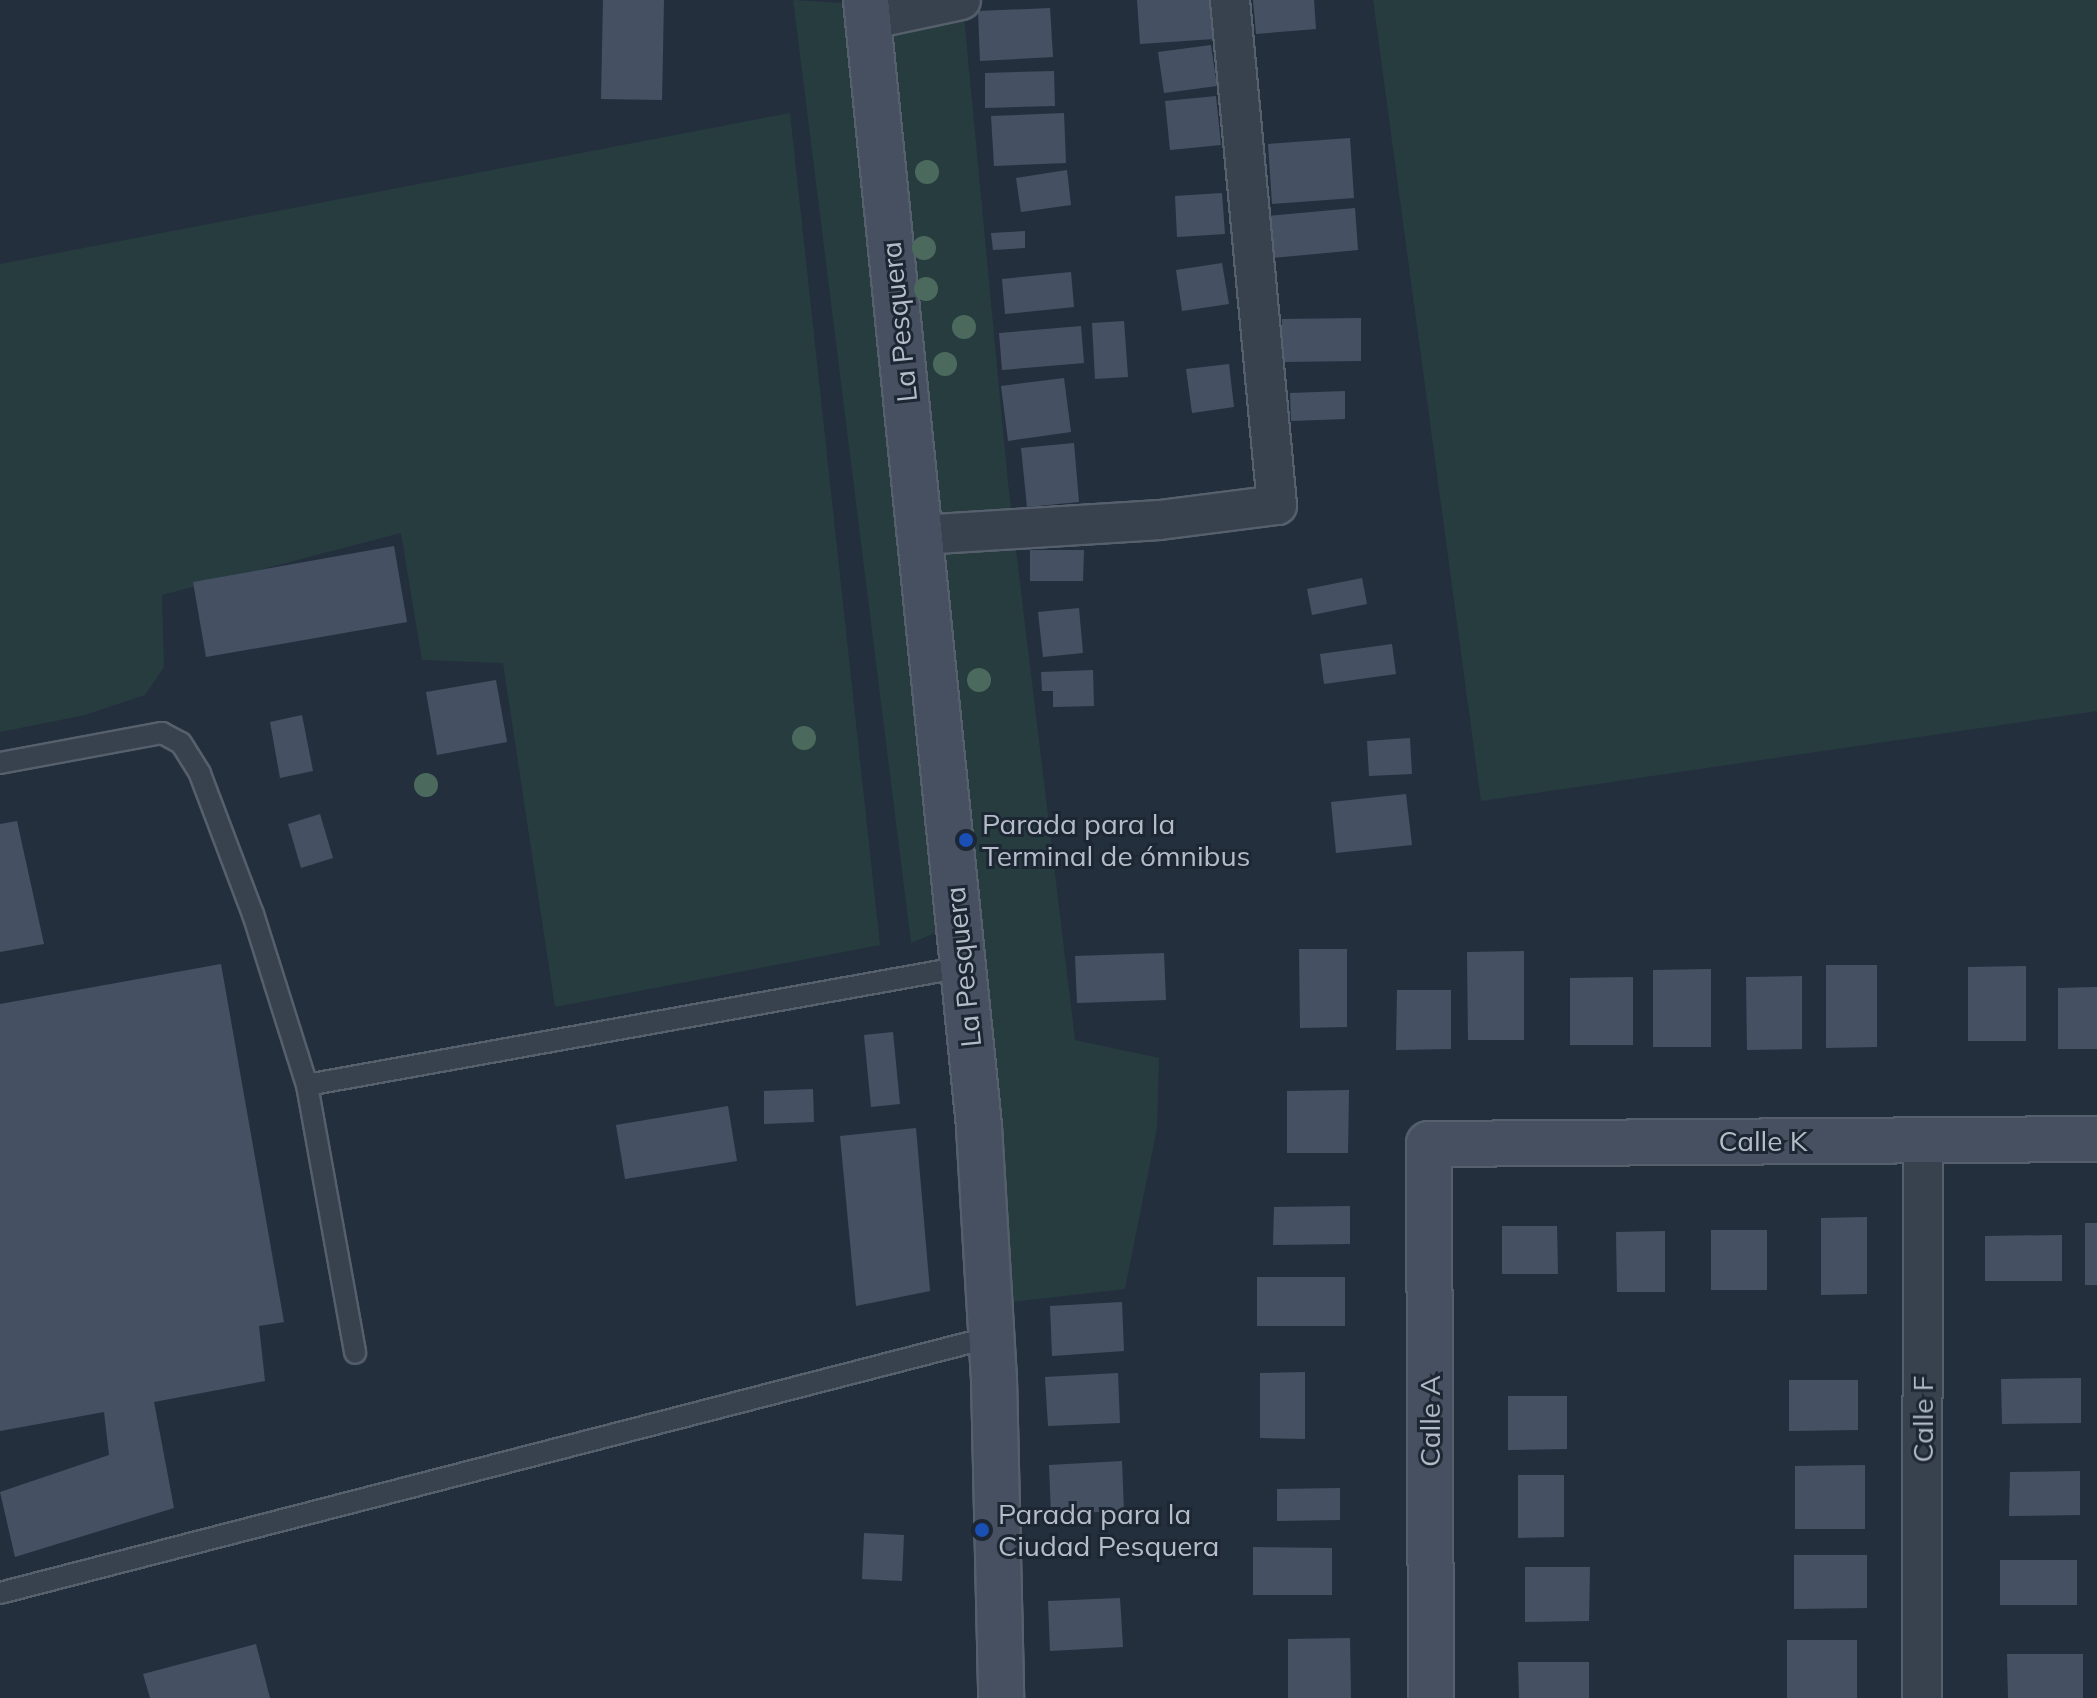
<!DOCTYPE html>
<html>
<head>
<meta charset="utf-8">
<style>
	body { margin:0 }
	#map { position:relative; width:2097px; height:1698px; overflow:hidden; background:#242f3e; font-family:Mulish,sans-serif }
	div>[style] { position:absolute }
	.green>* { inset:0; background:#263c3f }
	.building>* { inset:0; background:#455162 }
	.roads { filter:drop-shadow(2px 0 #565f6c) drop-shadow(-2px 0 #565f6c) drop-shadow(0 2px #565f6c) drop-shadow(0 -2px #565f6c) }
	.lane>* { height:20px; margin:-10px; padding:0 10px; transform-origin:10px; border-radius:10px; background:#38414e }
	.street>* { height:38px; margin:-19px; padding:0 19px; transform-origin:19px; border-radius:19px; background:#38414e }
	.secondary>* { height:44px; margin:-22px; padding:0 22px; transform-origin:22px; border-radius:22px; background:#465061 }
	.trees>* { width:24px; height:24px; margin:-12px; border-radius:50%; background:#4b6a5d }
	.dots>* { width:22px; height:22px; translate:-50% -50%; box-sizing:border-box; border:4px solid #1d2633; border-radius:50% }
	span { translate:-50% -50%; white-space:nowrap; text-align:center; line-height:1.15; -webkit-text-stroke:6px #1d2633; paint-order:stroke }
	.street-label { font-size:28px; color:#b4bcc9 }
	.poi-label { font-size:28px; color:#b4bcc9 }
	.left { translate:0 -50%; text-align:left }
</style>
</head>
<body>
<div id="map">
	<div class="green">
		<i style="clip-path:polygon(793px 0,845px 3px,938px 932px,911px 943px)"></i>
		<i style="clip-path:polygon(1373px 0,2097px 0,2097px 711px,1481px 801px)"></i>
		<i style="clip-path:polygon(964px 16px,1008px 483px,1075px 1040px,1159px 1058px,1157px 1128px,1125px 1289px,1011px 1302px,889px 25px)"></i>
		<i style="clip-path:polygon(790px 113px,880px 945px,555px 1007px,503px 663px,422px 660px,401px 533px,162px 595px,164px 667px,145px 695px,85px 715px,0 732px,0 264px)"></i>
	</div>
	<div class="building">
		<i style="clip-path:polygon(603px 0,664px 0,662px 100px,601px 99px)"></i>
		<i style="clip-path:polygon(1137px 0,1212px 0,1214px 39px,1140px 44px)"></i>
		<i style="clip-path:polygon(1253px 0,1314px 0,1316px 29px,1256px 34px)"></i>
		<i style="clip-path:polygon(1050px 8px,1053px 57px,980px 61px,978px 11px)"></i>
		<i style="clip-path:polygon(1211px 45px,1217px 86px,1164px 93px,1158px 52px)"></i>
		<i style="clip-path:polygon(1054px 71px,1055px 106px,985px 108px,985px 73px)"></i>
		<i style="clip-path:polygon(1216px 96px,1221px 145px,1170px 150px,1165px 101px)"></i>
		<i style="clip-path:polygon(1064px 113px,1066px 163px,994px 166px,991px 116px)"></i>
		<i style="clip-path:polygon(1350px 138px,1354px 198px,1272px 204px,1268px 144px)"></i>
		<i style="clip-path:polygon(1067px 170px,1071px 205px,1021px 212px,1016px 178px)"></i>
		<i style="clip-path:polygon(1222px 193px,1225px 234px,1177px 237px,1175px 196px)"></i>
		<i style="clip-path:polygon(1355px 208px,1358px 250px,1272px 258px,1268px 216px)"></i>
		<i style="clip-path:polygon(1025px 231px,1025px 248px,993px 250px,991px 233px)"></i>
		<i style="clip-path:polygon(1222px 263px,1229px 304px,1182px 311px,1176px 270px)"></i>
		<i style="clip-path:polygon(1071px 272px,1074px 307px,1005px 314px,1002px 279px)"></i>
		<i style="clip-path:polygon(1361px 318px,1361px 361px,1282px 362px,1282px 319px)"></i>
		<i style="clip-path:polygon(1124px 321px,1128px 377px,1095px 379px,1092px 323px)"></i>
		<i style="clip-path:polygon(1081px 326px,1084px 363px,1002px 370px,999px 333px)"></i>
		<i style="clip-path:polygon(1229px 364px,1234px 407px,1192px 413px,1186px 369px)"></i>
		<i style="clip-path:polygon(1064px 378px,1071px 432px,1008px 441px,1001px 386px)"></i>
		<i style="clip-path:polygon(1345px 391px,1345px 419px,1291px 421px,1290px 393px)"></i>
		<i style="clip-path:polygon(1074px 443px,1079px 502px,1027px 507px,1021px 448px)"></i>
		<i style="clip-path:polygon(394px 546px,407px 622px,206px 657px,193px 582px)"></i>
		<i style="clip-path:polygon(1030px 550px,1084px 550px,1083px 581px,1030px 581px)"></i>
		<i style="clip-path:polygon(1362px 578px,1367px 604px,1312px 615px,1307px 589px)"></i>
		<i style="clip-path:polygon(1079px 608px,1083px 653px,1043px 657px,1038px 612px)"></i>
		<i style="clip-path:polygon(1392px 644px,1396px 674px,1324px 684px,1320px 654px)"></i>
		<i style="clip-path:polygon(1093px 670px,1094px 706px,1053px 707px,1053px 691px,1042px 691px,1041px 672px)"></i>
		<i style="clip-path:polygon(496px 680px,507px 742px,437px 755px,426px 692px)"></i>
		<i style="clip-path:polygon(302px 715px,313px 771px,280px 778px,270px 722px)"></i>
		<i style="clip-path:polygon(1410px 738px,1412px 774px,1369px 776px,1367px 741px)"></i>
		<i style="clip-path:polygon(1406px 794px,1412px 845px,1336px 853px,1331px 802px)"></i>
		<i style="clip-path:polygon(320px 814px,333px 858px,301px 868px,288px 824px)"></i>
		<i style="clip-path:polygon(17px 821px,44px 944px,0 952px,0 824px)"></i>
		<i style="clip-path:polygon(1299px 949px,1347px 949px,1347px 1027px,1300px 1028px)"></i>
		<i style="clip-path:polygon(1524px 951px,1524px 1040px,1468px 1040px,1467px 952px)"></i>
		<i style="clip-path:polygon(1164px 953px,1166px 1000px,1077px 1003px,1075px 956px)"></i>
		<i style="clip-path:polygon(221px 964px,284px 1322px,259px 1326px,265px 1381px,154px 1402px,174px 1508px,15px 1557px,0 1492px,109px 1455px,104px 1412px,0 1431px,0 1004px)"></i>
		<i style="clip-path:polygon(1826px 965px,1877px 965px,1877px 1047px,1826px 1048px)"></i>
		<i style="clip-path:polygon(2026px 966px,2026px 1041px,1968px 1041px,1968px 967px)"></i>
		<i style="clip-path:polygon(1711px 969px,1711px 1047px,1653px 1047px,1653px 970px)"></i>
		<i style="clip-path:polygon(1802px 976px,1802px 1049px,1747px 1050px,1746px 977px)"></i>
		<i style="clip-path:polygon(1633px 977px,1633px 1045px,1570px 1045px,1570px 978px)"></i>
		<i style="clip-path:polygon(2097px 987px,2097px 1049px,2058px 1049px,2058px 988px)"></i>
		<i style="clip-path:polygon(1397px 990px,1451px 990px,1451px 1049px,1396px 1050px)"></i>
		<i style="clip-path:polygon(893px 1032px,900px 1104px,871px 1107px,864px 1035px)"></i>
		<i style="clip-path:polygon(813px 1089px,814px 1122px,764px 1124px,764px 1091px)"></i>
		<i style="clip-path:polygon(1349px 1090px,1348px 1153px,1287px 1153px,1287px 1091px)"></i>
		<i style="clip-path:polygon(728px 1106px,737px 1161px,625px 1179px,616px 1125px)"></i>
		<i style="clip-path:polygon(916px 1128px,930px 1291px,856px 1306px,840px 1136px)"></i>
		<i style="clip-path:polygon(1350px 1206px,1350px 1244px,1273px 1245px,1274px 1207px)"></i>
		<i style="clip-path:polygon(1867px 1217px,1867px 1294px,1821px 1295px,1821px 1218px)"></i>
		<i style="clip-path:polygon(2085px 1223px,2097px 1223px,2097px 1285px,2085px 1285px)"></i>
		<i style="clip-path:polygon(1502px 1226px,1557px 1226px,1558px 1274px,1502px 1274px)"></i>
		<i style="clip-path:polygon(1711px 1230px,1767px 1230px,1767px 1290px,1711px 1290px)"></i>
		<i style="clip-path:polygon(1665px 1231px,1665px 1292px,1617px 1292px,1616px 1232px)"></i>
		<i style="clip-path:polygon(2062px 1235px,2062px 1281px,1985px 1281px,1985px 1236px)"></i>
		<i style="clip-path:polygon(1257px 1277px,1345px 1277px,1345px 1326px,1257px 1326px)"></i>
		<i style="clip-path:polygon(1122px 1302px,1124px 1351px,1052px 1356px,1050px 1306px)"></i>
		<i style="clip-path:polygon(1305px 1372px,1305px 1439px,1260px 1438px,1260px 1373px)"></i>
		<i style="clip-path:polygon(1118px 1373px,1120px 1423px,1048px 1426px,1045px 1377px)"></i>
		<i style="clip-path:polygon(2081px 1378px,2081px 1423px,2002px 1424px,2001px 1379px)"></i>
		<i style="clip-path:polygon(1789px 1380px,1858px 1380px,1858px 1430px,1789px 1431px)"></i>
		<i style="clip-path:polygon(1508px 1396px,1567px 1396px,1567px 1449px,1508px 1450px)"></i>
		<i style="clip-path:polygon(1122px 1461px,1124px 1511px,1051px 1514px,1049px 1465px)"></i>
		<i style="clip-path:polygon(1865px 1465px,1865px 1529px,1795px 1529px,1795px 1466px)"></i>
		<i style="clip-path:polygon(2080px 1471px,2080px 1515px,2009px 1516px,2010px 1472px)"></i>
		<i style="clip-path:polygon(1518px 1475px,1564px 1475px,1564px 1537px,1518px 1538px)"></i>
		<i style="clip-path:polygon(1340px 1488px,1340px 1520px,1277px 1521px,1277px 1489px)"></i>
		<i style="clip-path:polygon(864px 1533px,904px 1535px,902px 1581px,862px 1579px)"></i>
		<i style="clip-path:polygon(1253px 1547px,1332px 1548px,1332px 1595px,1253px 1595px)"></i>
		<i style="clip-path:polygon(1794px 1555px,1867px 1555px,1867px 1608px,1794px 1609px)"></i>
		<i style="clip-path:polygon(2000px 1560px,2077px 1560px,2077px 1605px,2000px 1605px)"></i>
		<i style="clip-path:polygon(1525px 1567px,1590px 1567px,1589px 1621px,1525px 1622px)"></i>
		<i style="clip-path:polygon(1120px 1598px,1123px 1647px,1050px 1651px,1048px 1601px)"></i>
		<i style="clip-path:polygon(1350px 1638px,1351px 1698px,1288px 1698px,1288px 1639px)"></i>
		<i style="clip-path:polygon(1787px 1640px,1857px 1640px,1857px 1698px,1787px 1698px)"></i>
		<i style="clip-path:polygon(256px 1644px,270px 1698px,150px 1698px,143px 1674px)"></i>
		<i style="clip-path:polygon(2007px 1654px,2083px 1654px,2083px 1698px,2008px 1698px)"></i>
		<i style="clip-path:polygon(1518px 1662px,1589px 1662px,1589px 1698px,1519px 1698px)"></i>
	</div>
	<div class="roads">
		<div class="lane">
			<i style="left:0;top:763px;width:165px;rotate:-10.5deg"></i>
			<i style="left:162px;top:733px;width:21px;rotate:28deg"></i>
			<i style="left:181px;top:743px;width:36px;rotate:58deg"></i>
			<i style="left:200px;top:774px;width:150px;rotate:69.3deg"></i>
			<i style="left:253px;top:914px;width:179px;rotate:72.5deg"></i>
			<i style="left:307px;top:1085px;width:272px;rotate:79.8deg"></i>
			<i style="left:307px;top:1085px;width:667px;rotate:-10.2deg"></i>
			<i style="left:0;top:1593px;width:1024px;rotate:-14.48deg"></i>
		</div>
		<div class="street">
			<i style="left:868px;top:20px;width:95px;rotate:-12.1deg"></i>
			<i style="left:920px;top:535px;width:240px;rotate:-3.6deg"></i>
			<i style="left:1160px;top:520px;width:118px;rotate:-7.3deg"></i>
			<i style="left:1277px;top:505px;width:507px;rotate:-95.32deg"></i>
			<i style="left:1922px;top:1698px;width:558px;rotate:-89.9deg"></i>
		</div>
		<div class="secondary">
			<i style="left:866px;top:0;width:1133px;rotate:84.27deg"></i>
			<i style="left:979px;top:1127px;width:252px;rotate:86.6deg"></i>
			<i style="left:994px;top:1379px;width:319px;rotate:88.7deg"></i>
			<i style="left:1431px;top:1698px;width:554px;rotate:-90.21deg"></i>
			<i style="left:1429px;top:1144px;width:668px;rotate:-0.43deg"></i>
		</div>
	</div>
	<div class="trees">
		<i style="left:927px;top:172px"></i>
		<i style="left:924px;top:248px"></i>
		<i style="left:926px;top:289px"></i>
		<i style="left:964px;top:327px"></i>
		<i style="left:945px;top:364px"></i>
		<i style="left:979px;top:680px"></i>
		<i style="left:804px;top:738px"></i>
		<i style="left:426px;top:785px"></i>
	</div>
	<div class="dots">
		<i style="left:966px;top:840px;background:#1a4fb4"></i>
		<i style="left:982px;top:1530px;background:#1a4fb4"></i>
	</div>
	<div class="street-label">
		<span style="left:899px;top:322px;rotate:-96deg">La Pesquera</span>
		<span style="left:963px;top:967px;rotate:-96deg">La Pesquera</span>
		<span style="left:1763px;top:1141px">Calle K</span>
		<span style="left:1923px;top:1419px;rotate:-90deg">Calle F</span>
		<span style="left:1430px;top:1421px;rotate:-90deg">Calle A</span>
	</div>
	<div class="poi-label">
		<span class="left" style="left:982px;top:840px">Parada para la<br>Terminal de ómnibus</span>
		<span class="left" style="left:998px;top:1530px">Parada para la<br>Ciudad Pesquera</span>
	</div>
</div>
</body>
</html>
